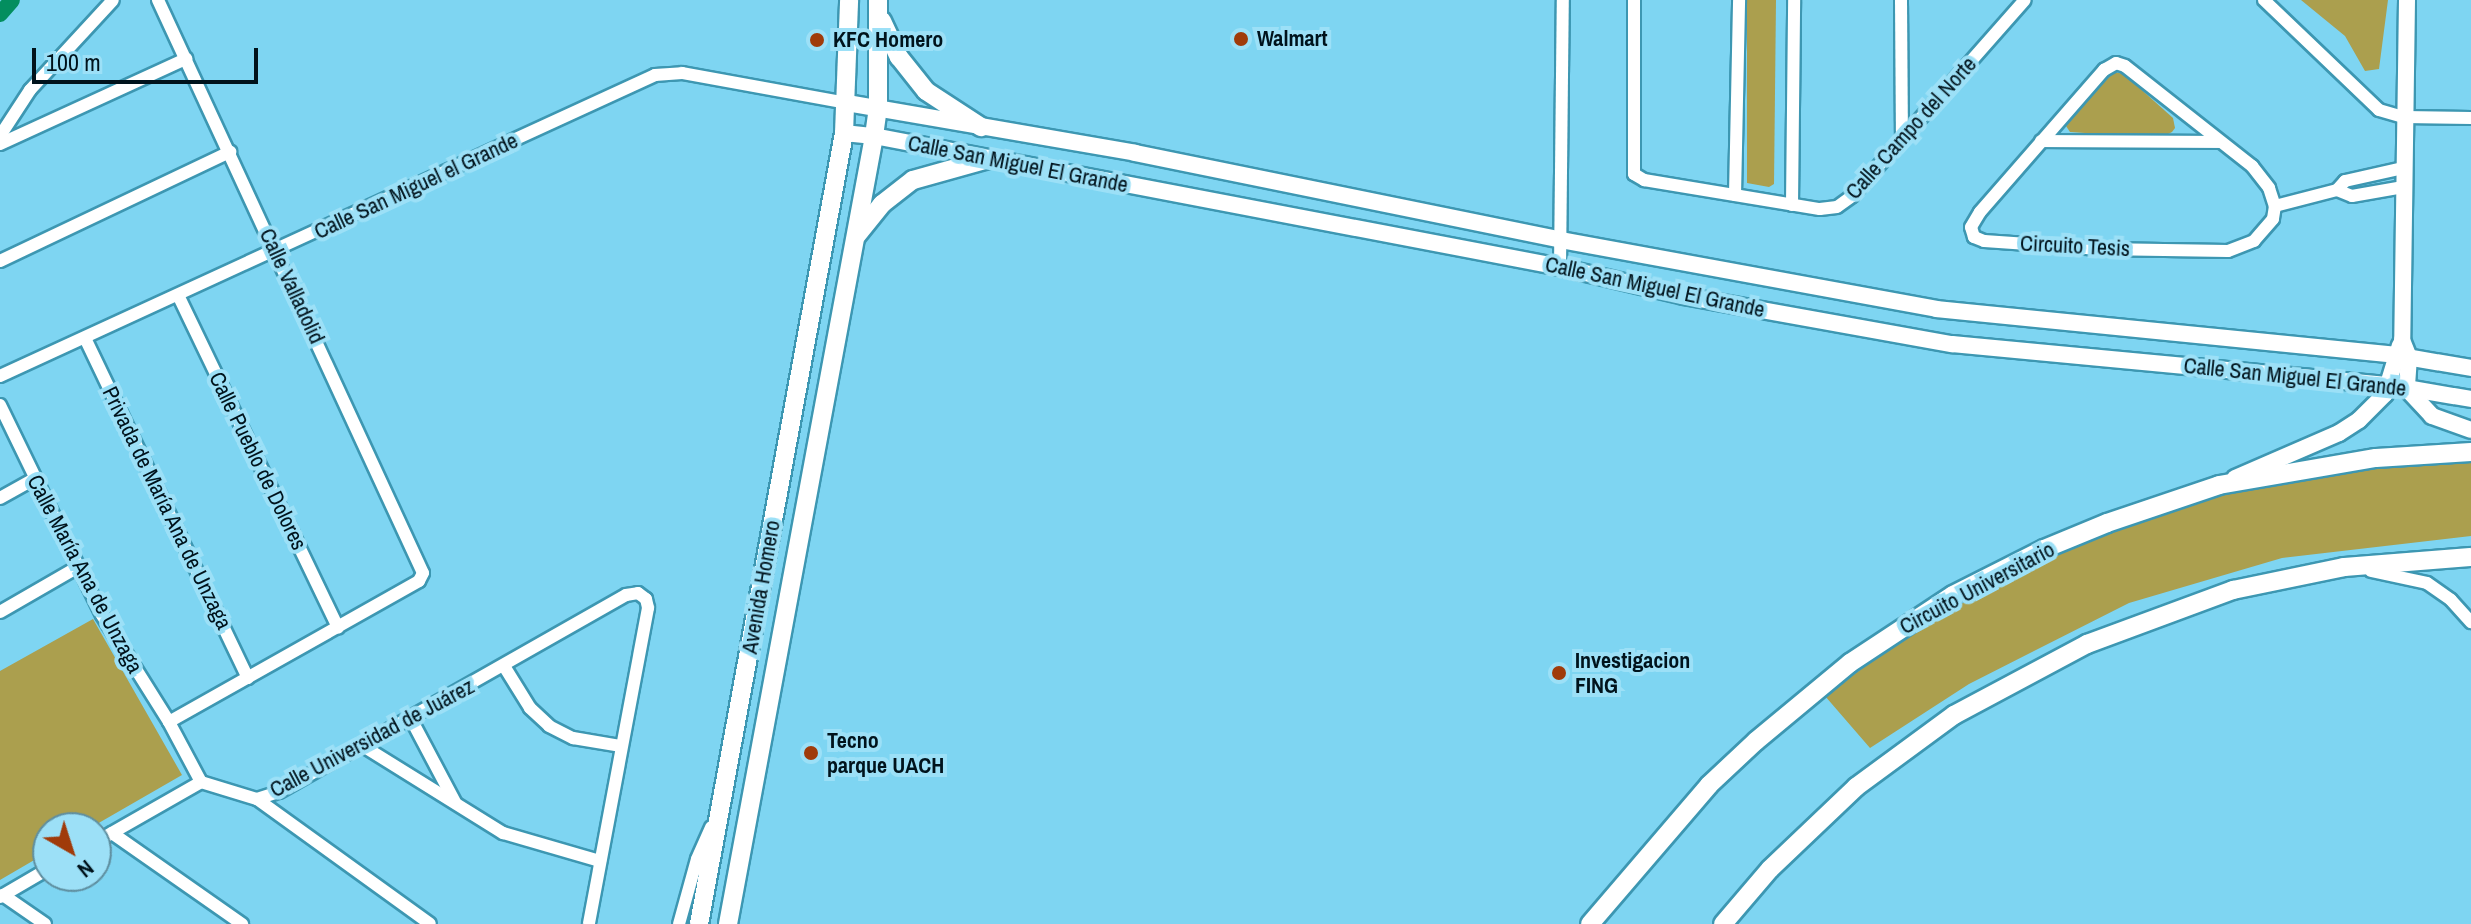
<!DOCTYPE html>
<html>
<head>
<meta charset="utf-8">
<style>
	body { margin:0 }
	#map { position:relative; width:2471px; height:924px; overflow:hidden; background:#7ed5f2; font-family:"Archivo Narrow",sans-serif }
	div>[style] { position:absolute }
	.green>* { inset:0; background:#ab9f4e }
	.canal>* { height:16px; margin:-8px; padding:0 8px; transform-origin:8px; border-radius:8px; background:#038e5f }
	.roads { filter:drop-shadow(2px 0 #3d97b2) drop-shadow(-2px 0 #3d97b2) drop-shadow(0 2px #3d97b2) drop-shadow(0 -2px #3d97b2) }
	.minor>* { height:12px; margin:-6px; padding:0 6px; transform-origin:6px; border-radius:6px; background:#fff }
	.tertiary>* { height:16px; margin:-8px; padding:0 8px; transform-origin:8px; border-radius:8px; background:#fff }
	.secondary>* { height:18px; margin:-9px; padding:0 9px; transform-origin:9px; border-radius:9px; background:#fff }
	.dots>* { width:22px; height:22px; translate:-50% -50%; box-sizing:border-box; border:4px solid #9ce0f7; border-radius:50% }
	span { translate:-50% -50%; white-space:nowrap; text-align:center; line-height:1.15; -webkit-text-stroke:8px #9ce0f7; paint-order:stroke }
	.poi-label { font-size:22px; color:#00131c; font-weight:700 }
	.left { translate:0 -50%; text-align:left }
	.street-label { font-size:22px; color:#00131c }
	.north { position:absolute; left:32px; top:812px; width:80px; height:80px; box-sizing:border-box; background:#9ce0f7; border:2px solid #5e8e9f; border-radius:50%; rotate:141deg; font-size:22px; font-weight:700; line-height:32px; text-align:center; color:#00131c }
	.north::after { content:''; display:block; margin:auto; width:28px; height:36px; background:#a03b0a; clip-path:polygon(50% 0,100% 100%,50% 72%,0 100%) }
	.scale { position:absolute; left:32px; top:48px; width:226px; height:36px; box-sizing:border-box; border:4px solid #00131c; border-top:0; padding-left:10px; font-size:24px; line-height:28px; white-space:nowrap; color:#00131c; -webkit-text-stroke:6px #9ce0f7; paint-order:stroke }
</style>
</head>
<body>
<div id="map">
	<div class="green">
		<i style="clip-path:polygon(1747px 0,1776px 0,1774px 184px,1769px 187px,1747px 183px)"></i>
		<i style="clip-path:polygon(2301px 0,2388px 0,2379px 69px,2365px 71px,2345px 36px)"></i>
		<i style="clip-path:polygon(2114px 72px,2124px 74px,2173px 118px,2175px 128px,2172px 132px,2160px 138px,2070px 132px,2066px 126px,2067px 120px)"></i>
		<i style="clip-path:polygon(2471px 455px,2471px 536px,2282px 558px,2129px 603px,1969px 684px,1870px 748px,1825px 696px,1937px 613px,2051px 555px,2159px 512px,2293px 476px)"></i>
		<i style="clip-path:polygon(93px 619px,182px 775px,90px 828px,48px 828px,48px 852px,0 880px,0 671px)"></i>
	</div>
	<div class="canal">
		<i style="left:0;top:14px;width:18px;rotate:-49deg"></i>
	</div>
	<div class="roads">
		<div class="minor">
			<i style="left:158px;top:0;width:631px;rotate:65.18deg"></i>
			<i style="left:423px;top:573px;width:9px;rotate:117deg"></i>
			<i style="left:419px;top:581px;width:287px;rotate:150.6deg"></i>
			<i style="left:1634px;top:0;width:174px;rotate:90deg"></i>
			<i style="left:1634px;top:174px;width:12px;rotate:31deg"></i>
			<i style="left:1644px;top:180px;width:178px;rotate:9.4deg"></i>
			<i style="left:1820px;top:209px;width:17px;rotate:-7deg"></i>
			<i style="left:1837px;top:207px;width:19px;rotate:-36deg"></i>
			<i style="left:1852px;top:196px;width:261px;rotate:-48.6deg"></i>
			<i style="left:1901px;top:0;width:137px;rotate:89.6deg"></i>
			<i style="left:2264px;top:0;width:159px;rotate:43.7deg"></i>
			<i style="left:2379px;top:110px;width:26px;rotate:16deg"></i>
			<i style="left:2404px;top:117px;width:67px;rotate:0.9deg"></i>
			<i style="left:2116px;top:63px;width:9px;rotate:18deg"></i>
			<i style="left:2125px;top:66px;width:162px;rotate:38.2deg"></i>
			<i style="left:2252px;top:166px;width:28px;rotate:52deg"></i>
			<i style="left:2269px;top:188px;width:19px;rotate:72deg"></i>
			<i style="left:2275px;top:206px;width:13px;rotate:99deg"></i>
			<i style="left:2273px;top:219px;width:29px;rotate:131deg"></i>
			<i style="left:2254px;top:241px;width:28px;rotate:159deg"></i>
			<i style="left:2228px;top:251px;width:128px;rotate:-179.1deg"></i>
			<i style="left:2100px;top:249px;width:116px;rotate:-176.1deg"></i>
			<i style="left:1984px;top:241px;width:11px;rotate:-158deg"></i>
			<i style="left:1974px;top:237px;width:10px;rotate:-107deg"></i>
			<i style="left:1971px;top:227px;width:17px;rotate:-59deg"></i>
			<i style="left:1980px;top:212px;width:189px;rotate:-48.9deg"></i>
			<i style="left:2104px;top:70px;width:14px;rotate:-30deg"></i>
			<i style="left:0;top:136px;width:55px;rotate:-56.9deg"></i>
			<i style="left:30px;top:90px;width:122px;rotate:-47.3deg"></i>
			<i style="left:2041px;top:141px;width:179px;rotate:0.3deg"></i>
			<i style="left:0;top:144px;width:205px;rotate:-24.6deg"></i>
			<i style="left:2337px;top:190px;width:12px;rotate:-48deg"></i>
			<i style="left:2345px;top:181px;width:59px;rotate:-12.6deg"></i>
			<i style="left:1735px;top:195px;width:195px;rotate:-88.8deg"></i>
			<i style="left:1792px;top:205px;width:205px;rotate:-89.4deg"></i>
			<i style="left:2275px;top:206px;width:64px;rotate:-14.5deg"></i>
			<i style="left:2337px;top:190px;width:16px;rotate:22deg"></i>
			<i style="left:2352px;top:196px;width:52px;rotate:-10deg"></i>
			<i style="left:0;top:261px;width:255px;rotate:-25.4deg"></i>
			<i style="left:1560px;top:267px;width:267px;rotate:-89.4deg"></i>
			<i style="left:178px;top:295px;width:369px;rotate:64.3deg"></i>
			<i style="left:85px;top:338px;width:377px;rotate:64.4deg"></i>
			<i style="left:0;top:376px;width:721px;rotate:-24.68deg"></i>
			<i style="left:655px;top:75px;width:27px;rotate:-4deg"></i>
			<i style="left:682px;top:73px;width:168px;rotate:10.3deg"></i>
			<i style="left:0;top:405px;width:233px;rotate:64.1deg"></i>
			<i style="left:102px;top:615px;width:126px;rotate:57.9deg"></i>
			<i style="left:169px;top:722px;width:68px;rotate:61.9deg"></i>
			<i style="left:0;top:498px;width:39px;rotate:-29deg"></i>
			<i style="left:2371px;top:571px;width:57px;rotate:12.1deg"></i>
			<i style="left:2427px;top:583px;width:29px;rotate:35deg"></i>
			<i style="left:2451px;top:600px;width:30px;rotate:48deg"></i>
			<i style="left:0;top:612px;width:90px;rotate:-30deg"></i>
			<i style="left:504px;top:666px;width:49px;rotate:58.2deg"></i>
			<i style="left:530px;top:708px;width:26px;rotate:43deg"></i>
			<i style="left:549px;top:726px;width:27px;rotate:27deg"></i>
			<i style="left:573px;top:738px;width:49px;rotate:9.5deg"></i>
			<i style="left:411px;top:719px;width:94px;rotate:62.1deg"></i>
			<i style="left:363px;top:746px;width:165px;rotate:31.9deg"></i>
			<i style="left:503px;top:833px;width:101px;rotate:16.1deg"></i>
			<i style="left:257px;top:799px;width:213px;rotate:35.8deg"></i>
			<i style="left:112px;top:833px;width:159px;rotate:35deg"></i>
			<i style="left:96px;top:842px;width:121px;rotate:-29.7deg"></i>
			<i style="left:201px;top:782px;width:59px;rotate:16.9deg"></i>
			<i style="left:257px;top:799px;width:23px;rotate:-18deg"></i>
			<i style="left:279px;top:792px;width:399px;rotate:-29.6deg"></i>
			<i style="left:626px;top:595px;width:12px;rotate:-9deg"></i>
			<i style="left:638px;top:593px;width:10px;rotate:37deg"></i>
			<i style="left:646px;top:599px;width:9px;rotate:77deg"></i>
			<i style="left:648px;top:608px;width:321px;rotate:100.6deg"></i>
			<i style="left:3px;top:895px;width:51px;rotate:34.6deg"></i>
			<i style="left:0;top:897px;width:56px;rotate:-30.3deg"></i>
			<i style="left:679px;top:924px;width:67px;rotate:-74.5deg"></i>
			<i style="left:697px;top:859px;width:35px;rotate:-66deg"></i>
		</div>
		<div class="tertiary">
			<i style="left:2407px;top:0;width:340px;rotate:90.8deg"></i>
			<i style="left:2402px;top:340px;width:18px;rotate:68deg"></i>
			<i style="left:2409px;top:357px;width:32px;rotate:94deg"></i>
			<i style="left:2407px;top:389px;width:37px;rotate:47deg"></i>
			<i style="left:2432px;top:416px;width:41px;rotate:19.7deg"></i>
			<i style="left:847px;top:103px;width:292px;rotate:9.8deg"></i>
			<i style="left:1135px;top:153px;width:435px;rotate:11.5deg"></i>
			<i style="left:1561px;top:240px;width:381px;rotate:10.4deg"></i>
			<i style="left:1936px;top:309px;width:461px;rotate:5.7deg"></i>
			<i style="left:2395px;top:355px;width:77px;rotate:9.7deg"></i>
			<i style="left:844px;top:133px;width:30px;rotate:6deg"></i>
			<i style="left:874px;top:136px;width:698px;rotate:10.81deg"></i>
			<i style="left:1560px;top:267px;width:127px;rotate:13.2deg"></i>
			<i style="left:1684px;top:296px;width:272px;rotate:10.2deg"></i>
			<i style="left:1952px;top:344px;width:439px;rotate:5.4deg"></i>
			<i style="left:2389px;top:385px;width:83px;rotate:9.7deg"></i>
			<i style="left:2235px;top:478px;width:113px;rotate:-23.4deg"></i>
			<i style="left:2339px;top:433px;width:24px;rotate:-33deg"></i>
			<i style="left:2359px;top:420px;width:37px;rotate:-45deg"></i>
			<i style="left:2385px;top:394px;width:51px;rotate:-73deg"></i>
		</div>
		<div class="secondary">
			<i style="left:882px;top:21px;width:40px;rotate:65deg"></i>
			<i style="left:899px;top:57px;width:43px;rotate:51.5deg"></i>
			<i style="left:926px;top:91px;width:66px;rotate:33.2deg"></i>
			<i style="left:857px;top:235px;width:40px;rotate:-51deg"></i>
			<i style="left:882px;top:204px;width:39px;rotate:-38deg"></i>
			<i style="left:913px;top:180px;width:78px;rotate:-15.6deg"></i>
			<i style="left:699px;top:924px;width:804px;rotate:-79.61deg"></i>
			<i style="left:844px;top:133px;width:133px;rotate:-87.8deg"></i>
			<i style="left:728px;top:924px;width:801px;rotate:-79.5deg"></i>
			<i style="left:874px;top:136px;width:29px;rotate:-82deg"></i>
			<i style="left:878px;top:107px;width:107px;rotate:-90deg"></i>
			<i style="left:1590px;top:924px;width:183px;rotate:-49.4deg"></i>
			<i style="left:1709px;top:785px;width:64px;rotate:-43.1deg"></i>
			<i style="left:1756px;top:741px;width:122px;rotate:-39.7deg"></i>
			<i style="left:1850px;top:663px;width:123px;rotate:-33.4deg"></i>
			<i style="left:1953px;top:595px;width:102px;rotate:-26.8deg"></i>
			<i style="left:2044px;top:549px;width:68px;rotate:-22.4deg"></i>
			<i style="left:2107px;top:523px;width:118px;rotate:-18.7deg"></i>
			<i style="left:2219px;top:485px;width:159px;rotate:-9.8deg"></i>
			<i style="left:2376px;top:458px;width:95px;rotate:-3.6deg"></i>
			<i style="left:1723px;top:924px;width:72px;rotate:-49.5deg"></i>
			<i style="left:1770px;top:869px;width:119px;rotate:-43.6deg"></i>
			<i style="left:1856px;top:787px;width:122px;rotate:-36.3deg"></i>
			<i style="left:1954px;top:715px;width:151px;rotate:-28.1deg"></i>
			<i style="left:2087px;top:644px;width:156px;rotate:-20.3deg"></i>
			<i style="left:2233px;top:590px;width:113px;rotate:-11.7deg"></i>
			<i style="left:2344px;top:567px;width:127px;rotate:-4.5deg"></i>
		</div>
	</div>
	<div class="dots">
		<i style="left:1241px;top:39px;background:#a03b0a"></i>
		<i style="left:817px;top:40px;background:#a03b0a"></i>
		<i style="left:1559px;top:673px;background:#a03b0a"></i>
		<i style="left:811px;top:753px;background:#a03b0a"></i>
	</div>
	<div class="poi-label">
		<span class="left" style="left:1257px;top:39px">Walmart</span>
		<span class="left" style="left:833px;top:40px">KFC Homero</span>
		<span class="left" style="left:1575px;top:673px">Investigacion<br>FING</span>
		<span class="left" style="left:827px;top:753px">Tecno<br>parque UACH</span>
	</div>
	<div class="street-label">
		<span style="left:1911px;top:128px;rotate:-48deg">Calle Campo del Norte</span>
		<span style="left:1018px;top:164px;rotate:11deg">Calle San Miguel El Grande</span>
		<span style="left:416px;top:186px;rotate:-25deg">Calle San Miguel el Grande</span>
		<span style="left:2075px;top:246px;rotate:3deg">Circuito Tesis</span>
		<span style="left:292px;top:286px;rotate:65deg">Calle Valladolid</span>
		<span style="left:1655px;top:287px;rotate:12deg">Calle San Miguel El Grande</span>
		<span style="left:2295px;top:377px;rotate:6deg">Calle San Miguel El Grande</span>
		<span style="left:258px;top:461px;rotate:64deg">Calle Pueblo de Dolores</span>
		<span style="left:167px;top:508px;rotate:64deg">Privada de María Ana de Unzaga</span>
		<span style="left:85px;top:574px;rotate:62deg">Calle María Ana de Unzaga</span>
		<span style="left:761px;top:587px;rotate:-80deg">Avenida Homero</span>
		<span style="left:1977px;top:588px;rotate:-28deg">Circuito Universitario</span>
		<span style="left:372px;top:738px;rotate:-28deg">Calle Universidad de Juárez</span>
	</div>
	<div class="north">N</div>
	<div class="scale">100 m</div>
</div>
</body>
</html>
